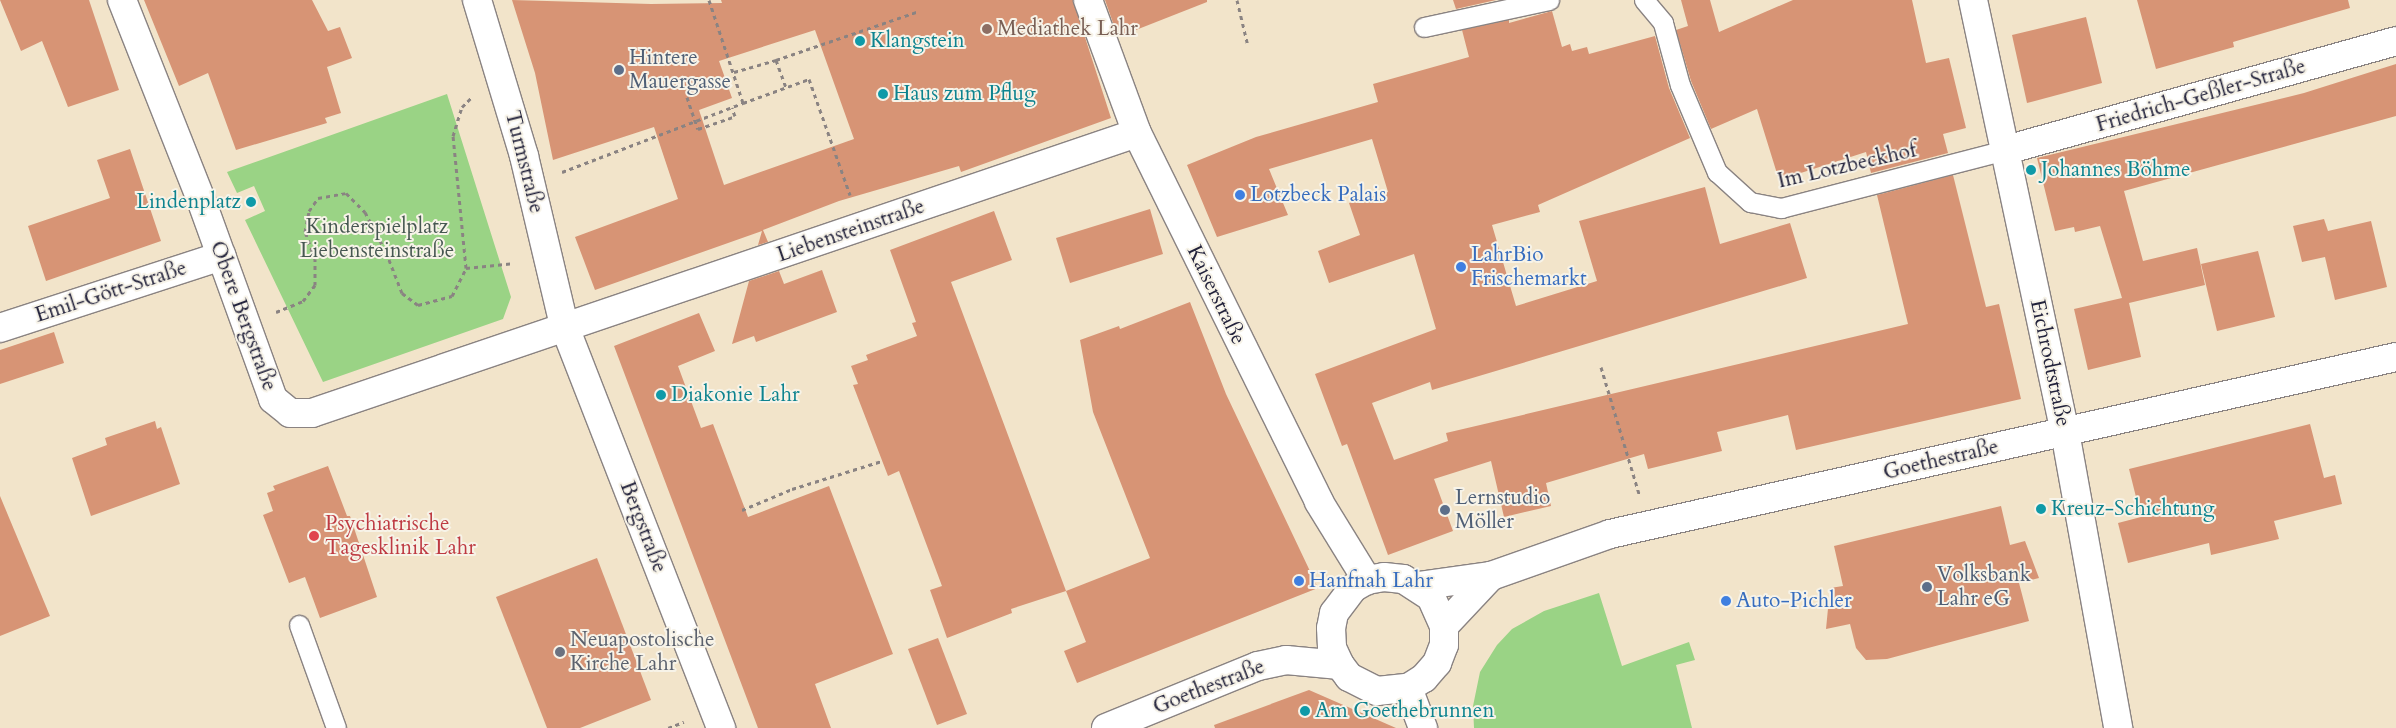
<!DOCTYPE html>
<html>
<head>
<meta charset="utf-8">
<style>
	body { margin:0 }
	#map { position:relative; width:2396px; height:728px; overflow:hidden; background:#f2e4ca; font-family:Cardo,serif }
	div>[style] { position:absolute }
	.green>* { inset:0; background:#9ad385 }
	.building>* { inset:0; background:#d79475 }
	.path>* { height:3px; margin-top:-1.5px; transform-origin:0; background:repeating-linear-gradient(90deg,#8a8382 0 4px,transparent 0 8px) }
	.roads { filter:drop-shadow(1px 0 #8a8382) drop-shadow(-1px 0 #8a8382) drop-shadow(0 1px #8a8382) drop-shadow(0 -1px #8a8382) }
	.lane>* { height:19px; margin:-9.5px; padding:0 9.5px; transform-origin:9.5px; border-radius:9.5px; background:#fff }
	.street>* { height:28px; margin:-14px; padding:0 14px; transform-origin:14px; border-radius:14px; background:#fff }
	.secondary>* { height:28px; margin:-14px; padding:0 14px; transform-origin:14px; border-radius:14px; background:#fff }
	.path-bridge>* { height:3px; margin-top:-1.5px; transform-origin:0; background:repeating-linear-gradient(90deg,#8a8382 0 4px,transparent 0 8px) }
	.dots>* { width:14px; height:14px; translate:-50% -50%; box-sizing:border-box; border:2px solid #f7f3e8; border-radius:50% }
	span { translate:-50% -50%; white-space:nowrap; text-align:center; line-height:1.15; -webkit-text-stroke:4px #f7f3e8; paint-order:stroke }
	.education-label { font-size:21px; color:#785e54 }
	.left { translate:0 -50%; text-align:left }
	.culture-label { font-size:21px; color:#0d838f }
	.right { translate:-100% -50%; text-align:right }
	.service-label { font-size:21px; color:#4e5e75 }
	.street-label { font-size:21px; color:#22223b }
	.shop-label { font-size:21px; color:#366cbe }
	.park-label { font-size:21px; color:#465751 }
	.health-label { font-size:21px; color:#be3a42 }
	.worship-label { font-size:21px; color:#5b616d }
</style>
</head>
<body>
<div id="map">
	<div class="green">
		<i style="clip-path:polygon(447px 94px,511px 297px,503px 319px,323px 382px,245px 220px,265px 211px,254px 186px,237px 193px,227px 172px)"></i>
		<i style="clip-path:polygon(1599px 593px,1622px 666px,1689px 642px,1695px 660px,1676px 665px,1692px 728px,1474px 728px,1473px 706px,1480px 672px,1497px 645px,1512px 629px,1544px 611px)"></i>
	</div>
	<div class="building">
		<i style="clip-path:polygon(0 0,89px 0,119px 90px,68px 107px,42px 41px,21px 51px)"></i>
		<i style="clip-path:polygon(144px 0,312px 0,328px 31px,340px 27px,352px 58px,327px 67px,341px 113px,325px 118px,327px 123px,236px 150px,208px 73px,179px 86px)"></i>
		<i style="clip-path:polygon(evenodd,512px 0,651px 4px,722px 3px,721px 0,1073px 0,1111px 118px,961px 172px,959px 166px,839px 201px,763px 230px,768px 242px,758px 245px,762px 231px,595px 290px,575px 237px,678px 199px,654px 127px,553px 160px,535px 73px,512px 0,815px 30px,854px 139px,724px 185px,699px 110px,732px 98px,719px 61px,815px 30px)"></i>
		<i style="clip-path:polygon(1105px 0,1207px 0,1207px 2px,1118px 37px)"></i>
		<i style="clip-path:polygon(1453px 0,1496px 0,1456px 9px)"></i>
		<i style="clip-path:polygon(1681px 0,1710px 0,1719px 32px,1793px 0,1912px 0,1926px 63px,1949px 58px,1966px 128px,1943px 134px,1948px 153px,1871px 173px,1866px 152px,1779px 180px,1757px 109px,1711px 129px,1691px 81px,1676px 30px,1688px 26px)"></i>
		<i style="clip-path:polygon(2137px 0,2348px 0,2350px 8px,2233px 42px,2234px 47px,2156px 69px)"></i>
		<i style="clip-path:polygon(1552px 11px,1562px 47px,1570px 44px,1572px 51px,1587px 47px,1589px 54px,1655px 36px,1669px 88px,1690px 138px,1538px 205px,1540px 212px,1492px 225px,1516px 306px,1597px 281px,1579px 221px,1705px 187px,1720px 244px,1790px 223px,1807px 278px,1432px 390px,1430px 382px,1372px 403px,1394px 460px,1448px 441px,1446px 433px,1908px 324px,1877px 195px,1953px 175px,1986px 307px,1999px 304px,2021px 399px,1796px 450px,1788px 415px,1717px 432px,1722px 451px,1648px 469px,1644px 454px,1546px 483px,1551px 506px,1504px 517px,1491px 461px,1434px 479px,1453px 531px,1388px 555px,1347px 444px,1342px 446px,1315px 374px,1436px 329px,1414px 254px,1329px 283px,1318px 251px,1360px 235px,1349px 203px,1388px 192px,1372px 139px,1269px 169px,1288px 215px,1217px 237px,1187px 165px,1256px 137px,1378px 102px,1373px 84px,1469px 57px,1462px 30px,1509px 20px,1509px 23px)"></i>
		<i style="clip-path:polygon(2086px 17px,2102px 83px,2027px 103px,2012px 35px)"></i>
		<i style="clip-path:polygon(2396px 64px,2396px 116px,2124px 191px,2143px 261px,2197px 248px,2205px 285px,2129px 303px,2141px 357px,2088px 370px,2074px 309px,2122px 298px,2100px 226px,2075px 232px,2074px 227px,2055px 231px,2037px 158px,2304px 93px)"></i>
		<i style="clip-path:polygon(130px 149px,161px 241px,46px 281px,28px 226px,110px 198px,97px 160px)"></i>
		<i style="clip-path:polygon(1150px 209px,1163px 254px,1070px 283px,1056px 238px)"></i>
		<i style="clip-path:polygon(994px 211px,1012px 260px,951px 282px,1066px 591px,1011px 609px,1012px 613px,947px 638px,930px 590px,942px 586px,899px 471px,888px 476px,853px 385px,858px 384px,851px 366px,868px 360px,866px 355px,917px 336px,912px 323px,916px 322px,890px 250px)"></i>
		<i style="clip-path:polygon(2324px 219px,2328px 231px,2371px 221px,2387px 287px,2335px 300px,2325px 257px,2302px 262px,2293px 226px)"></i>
		<i style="clip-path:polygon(2258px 251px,2275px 317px,2217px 331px,2201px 264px)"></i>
		<i style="clip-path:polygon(822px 270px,837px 312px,756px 342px,754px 336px,732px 344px,749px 281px,779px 271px,784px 284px)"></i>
		<i style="clip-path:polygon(1190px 302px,1226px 394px,1318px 588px,1077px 683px,1064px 651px,1086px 642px,1066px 591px,1150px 558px,1093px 412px,1080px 340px,1119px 326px,1120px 329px)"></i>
		<i style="clip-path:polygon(699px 313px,715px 351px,678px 366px,701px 428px,713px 424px,748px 517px,829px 486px,893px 654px,815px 684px,831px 728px,758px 728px,614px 346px)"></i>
		<i style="clip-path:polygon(54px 332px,64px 363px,0 384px,0 350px)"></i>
		<i style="clip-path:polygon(155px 421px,157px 429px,161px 427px,180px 484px,91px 516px,72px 458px,107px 445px,105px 438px)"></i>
		<i style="clip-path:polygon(2310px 424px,2324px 478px,2335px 475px,2342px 504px,2274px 521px,2279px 539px,2211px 555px,2209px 543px,2128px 563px,2118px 523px,2141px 517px,2129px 469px)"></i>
		<i style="clip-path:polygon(328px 466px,347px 516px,350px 516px,377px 597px,320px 618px,305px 577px,289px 583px,263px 515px,273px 511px,267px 493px,275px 490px,273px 486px)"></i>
		<i style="clip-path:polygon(0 496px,50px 616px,0 636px)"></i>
		<i style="clip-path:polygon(2001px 506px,2010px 545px,2025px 541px,2039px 578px,2019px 583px,2029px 621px,1887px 659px,1866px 660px,1856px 648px,1850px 624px,1826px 629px,1830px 588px,1843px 586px,1834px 546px)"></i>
		<i style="clip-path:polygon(597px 558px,651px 700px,580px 728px,547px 728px,496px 597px)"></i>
		<i style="clip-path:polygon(938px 638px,967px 714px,937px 725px,908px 649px)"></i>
		<i style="clip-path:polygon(1309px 690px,1396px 728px,1215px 728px,1214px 725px)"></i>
	</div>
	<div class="path">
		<i style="left:709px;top:0;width:108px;rotate:71.7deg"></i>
		<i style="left:743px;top:103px;width:70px;rotate:-20deg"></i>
		<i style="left:809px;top:79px;width:123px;rotate:70.5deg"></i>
		<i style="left:1237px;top:0;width:47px;rotate:76.6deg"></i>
		<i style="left:776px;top:60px;width:151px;rotate:-18.9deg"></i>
		<i style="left:734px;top:72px;width:44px;rotate:-15.9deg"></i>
		<i style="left:776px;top:60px;width:29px;rotate:70deg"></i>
		<i style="left:687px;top:97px;width:16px;rotate:72deg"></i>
		<i style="left:698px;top:129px;width:39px;rotate:-19deg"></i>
		<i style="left:735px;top:116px;width:9px;rotate:-111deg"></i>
		<i style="left:562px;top:172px;width:194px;rotate:-20.9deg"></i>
		<i style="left:466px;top:268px;width:48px;rotate:-5.9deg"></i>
		<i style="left:276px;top:312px;width:29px;rotate:-22deg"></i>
		<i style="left:303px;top:301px;width:20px;rotate:-53deg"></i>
		<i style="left:315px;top:285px;width:26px;rotate:-90deg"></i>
		<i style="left:315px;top:259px;width:29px;rotate:-110deg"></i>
		<i style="left:305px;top:232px;width:21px;rotate:-79deg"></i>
		<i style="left:309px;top:211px;width:16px;rotate:-55deg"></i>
		<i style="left:318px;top:198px;width:28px;rotate:-10deg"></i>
		<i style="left:346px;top:193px;width:27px;rotate:45deg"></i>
		<i style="left:365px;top:212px;width:45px;rotate:62.3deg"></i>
		<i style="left:386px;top:252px;width:44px;rotate:68.7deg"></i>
		<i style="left:402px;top:293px;width:20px;rotate:37deg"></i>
		<i style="left:418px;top:305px;width:35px;rotate:-15deg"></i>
		<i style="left:452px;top:296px;width:31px;rotate:-63deg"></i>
		<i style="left:466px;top:268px;width:133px;rotate:-95.6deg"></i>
		<i style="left:453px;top:136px;width:30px;rotate:-73deg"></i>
		<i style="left:462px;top:107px;width:13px;rotate:-45deg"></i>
		<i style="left:1601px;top:367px;width:133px;rotate:73.3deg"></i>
		<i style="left:742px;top:510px;width:54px;rotate:-22.8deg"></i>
		<i style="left:792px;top:489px;width:94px;rotate:-17.3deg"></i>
		<i style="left:668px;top:728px;width:17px;rotate:-21deg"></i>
	</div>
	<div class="roads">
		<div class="lane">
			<i style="left:1644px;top:0;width:30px;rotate:50deg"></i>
			<i style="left:1663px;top:23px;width:64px;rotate:74.7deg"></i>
			<i style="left:1680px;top:85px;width:95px;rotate:67deg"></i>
			<i style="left:1717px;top:172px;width:45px;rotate:42.3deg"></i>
			<i style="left:1750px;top:202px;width:32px;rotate:11deg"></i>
			<i style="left:1781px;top:208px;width:232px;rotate:-14.5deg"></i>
			<i style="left:1424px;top:27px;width:128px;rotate:-12.2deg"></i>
			<i style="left:299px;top:625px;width:109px;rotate:70.2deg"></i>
		</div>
		<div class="street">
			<i style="left:122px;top:0;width:212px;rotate:68.4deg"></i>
			<i style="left:200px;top:197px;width:215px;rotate:70.1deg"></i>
			<i style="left:273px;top:399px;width:22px;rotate:39deg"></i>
			<i style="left:290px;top:413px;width:22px"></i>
			<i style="left:312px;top:413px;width:871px;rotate:-18.75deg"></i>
			<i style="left:1088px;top:0;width:142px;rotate:69.8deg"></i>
			<i style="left:1137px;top:133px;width:411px;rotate:63.7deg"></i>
			<i style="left:1319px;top:502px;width:92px;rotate:58.4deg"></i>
			<i style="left:1973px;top:0;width:442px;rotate:78deg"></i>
			<i style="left:2065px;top:432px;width:301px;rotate:79.8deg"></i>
			<i style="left:2006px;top:150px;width:405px;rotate:-15.6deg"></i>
			<i style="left:0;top:328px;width:233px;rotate:-18deg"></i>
		</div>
		<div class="secondary">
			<i style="left:477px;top:0;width:163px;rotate:73.2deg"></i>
			<i style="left:524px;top:156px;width:174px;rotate:76.7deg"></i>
			<i style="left:564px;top:325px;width:433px;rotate:68.7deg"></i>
			<i style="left:1418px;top:586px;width:74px;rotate:-7.8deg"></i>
			<i style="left:1491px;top:576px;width:126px;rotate:-19.4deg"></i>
			<i style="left:1610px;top:534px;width:806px;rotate:-12.69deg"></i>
			<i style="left:1444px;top:626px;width:69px;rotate:-46.8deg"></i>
			<i style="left:1408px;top:688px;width:43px;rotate:69.4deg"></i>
			<i style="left:1106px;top:728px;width:164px;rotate:-22.2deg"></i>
			<i style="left:1258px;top:666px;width:29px;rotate:-12deg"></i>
			<i style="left:1286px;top:660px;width:54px;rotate:5.3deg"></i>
			<i style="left:1340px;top:665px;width:15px;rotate:53deg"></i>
			<i style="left:1349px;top:677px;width:31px;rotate:27deg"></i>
			<i style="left:1377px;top:691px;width:31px;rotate:-6deg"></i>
			<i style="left:1408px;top:688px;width:19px;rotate:-32deg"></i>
			<i style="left:1424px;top:678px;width:20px;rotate:-49deg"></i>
			<i style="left:1437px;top:663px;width:19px;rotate:-69deg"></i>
			<i style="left:1444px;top:645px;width:19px;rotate:-90deg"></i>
			<i style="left:1444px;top:626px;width:32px;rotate:-114deg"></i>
			<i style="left:1431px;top:597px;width:33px;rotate:-147deg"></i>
			<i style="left:1403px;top:579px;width:19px;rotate:-174deg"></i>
			<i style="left:1384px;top:577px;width:17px;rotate:170deg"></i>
			<i style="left:1367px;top:580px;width:16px;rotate:150deg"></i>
			<i style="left:1353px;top:588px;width:31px;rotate:127deg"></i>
			<i style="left:1334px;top:613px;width:15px;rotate:101deg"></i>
			<i style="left:1331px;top:628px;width:20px;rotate:87deg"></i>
			<i style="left:1332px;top:648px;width:19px;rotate:65deg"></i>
		</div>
	</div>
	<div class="path-bridge">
		<i style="left:692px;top:112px;width:18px;rotate:71deg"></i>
	</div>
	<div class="dots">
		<i style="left:987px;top:29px;background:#8d6e63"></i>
		<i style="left:860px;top:41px;background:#0f9aa8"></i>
		<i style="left:619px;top:70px;background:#5c6f8a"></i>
		<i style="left:883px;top:94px;background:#0f9aa8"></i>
		<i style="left:2031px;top:170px;background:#0f9aa8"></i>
		<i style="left:1240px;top:195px;background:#3f7fe0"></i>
		<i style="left:251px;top:202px;background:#0f9aa8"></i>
		<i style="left:1461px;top:267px;background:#3f7fe0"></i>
		<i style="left:661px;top:395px;background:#0f9aa8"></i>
		<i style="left:2041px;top:509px;background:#0f9aa8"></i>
		<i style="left:1445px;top:510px;background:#5c6f8a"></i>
		<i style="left:314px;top:536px;background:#e0444e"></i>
		<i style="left:1299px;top:581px;background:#3f7fe0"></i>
		<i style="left:1927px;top:587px;background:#5c6f8a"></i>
		<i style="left:1726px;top:601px;background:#3f7fe0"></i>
		<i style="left:560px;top:652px;background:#6b7280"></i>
		<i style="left:1305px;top:711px;background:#0f9aa8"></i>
	</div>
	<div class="education-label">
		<span class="left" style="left:997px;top:29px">Mediathek Lahr</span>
	</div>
	<div class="culture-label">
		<span class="left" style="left:870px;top:41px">Klangstein</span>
		<span class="left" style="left:893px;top:94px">Haus zum Pflug</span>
		<span class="left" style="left:2041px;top:170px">Johannes Böhme</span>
		<span class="right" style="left:241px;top:202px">Lindenplatz</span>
		<span class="left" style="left:671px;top:395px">Diakonie Lahr</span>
		<span class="left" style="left:2051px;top:509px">Kreuz-Schichtung</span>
		<span class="left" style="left:1315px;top:711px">Am Goethebrunnen</span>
	</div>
	<div class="service-label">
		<span class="left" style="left:629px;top:70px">Hintere<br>Mauergasse</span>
		<span class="left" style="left:1455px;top:510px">Lernstudio<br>Möller</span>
		<span class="left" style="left:1937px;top:587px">Volksbank<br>Lahr eG</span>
	</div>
	<div class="street-label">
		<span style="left:2201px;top:96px;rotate:-16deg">Friedrich-Geßler-Straße</span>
		<span style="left:524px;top:162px;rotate:76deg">Turmstraße</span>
		<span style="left:1847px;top:166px;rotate:-13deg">Im Lotzbeckhof</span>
		<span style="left:851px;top:231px;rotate:-19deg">Liebensteinstraße</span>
		<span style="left:111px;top:292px;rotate:-18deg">Emil-Gött-Straße</span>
		<span style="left:1216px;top:295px;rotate:64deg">Kaiserstraße</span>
		<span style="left:243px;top:316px;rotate:70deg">Obere Bergstraße</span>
		<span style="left:2050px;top:363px;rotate:78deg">Eichrodtstraße</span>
		<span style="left:1941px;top:460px;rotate:-13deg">Goethestraße</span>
		<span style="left:643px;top:527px;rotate:69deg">Bergstraße</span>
		<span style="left:1209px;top:687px;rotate:-21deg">Goethestraße</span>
	</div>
	<div class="shop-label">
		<span class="left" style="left:1250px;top:195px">Lotzbeck Palais</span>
		<span class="left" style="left:1471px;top:267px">LahrBio<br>Frischemarkt</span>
		<span class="left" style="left:1309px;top:581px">Hanfnah Lahr</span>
		<span class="left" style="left:1736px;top:601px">Auto-Pichler</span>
	</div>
	<div class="park-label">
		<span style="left:377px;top:239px">Kinderspielplatz<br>Liebensteinstraße</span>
	</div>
	<div class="health-label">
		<span class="left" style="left:325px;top:536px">Psychiatrische<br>Tagesklinik Lahr</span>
	</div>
	<div class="worship-label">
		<span class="left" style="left:570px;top:652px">Neuapostolische<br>Kirche Lahr</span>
	</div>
</div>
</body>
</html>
